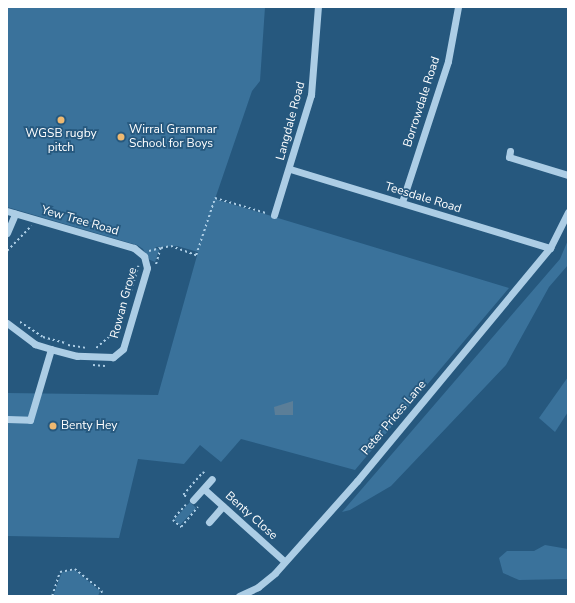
<!DOCTYPE html>
<html>
<head>
<meta charset="utf-8">
<style>
	body { margin:0 }
	#map { position:relative; width:575px; height:603px; overflow:hidden; background:#26587e; font-family:"Nunito Sans",sans-serif }
	div>[style] { position:absolute }
	.green>* { inset:0; background:#3a729b }
	.water>* { inset:0; background:#5b7e98 }
	.path>* { height:1.5px; margin-top:-0.75px; transform-origin:0; background:repeating-linear-gradient(90deg,#accde5 0 2px,transparent 0 5px) }
	.minor>* { height:7px; margin:-3.5px; padding:0 3.5px; transform-origin:3.5px; border-radius:3.5px; background:#accde5 }
	.dots>* { width:11px; height:11px; translate:-50% -50%; box-sizing:border-box; border:2px solid #26587e; border-radius:50% }
	span { translate:-50% -50%; white-space:nowrap; text-align:center; line-height:1.15; -webkit-text-stroke:3.5px #26587e; paint-order:stroke }
	.street-label { font-size:12px; color:#fff }
	.poi-label { font-size:12px; color:#fff }
	.left { translate:0 -50%; text-align:left }
	.frame { position:absolute; inset:0; border:8px solid #fff; pointer-events:none }
</style>
</head>
<body>
<div id="map">
	<div class="green">
		<i style="clip-path:polygon(7px 7px,265px 7px,260px 81px,252px 91px,215px 199px,509px 288px,355px 470px,241px 439px,221px 462px,200px 445px,184px 464px,138px 459px,119px 538px,7px 536px,7px 393px,158px 395px,198px 252px,177px 246px,155px 247px,159px 250px,155px 262px,148px 259px,143px 249px,137px 245px,7px 207px)"></i>
		<i style="clip-path:polygon(568px 240px,568px 265px,549px 287px,506px 365px,391px 486px,350px 510px,342px 512px,560px 259px)"></i>
		<i style="clip-path:polygon(568px 377px,568px 412px,555px 432px,539px 418px)"></i>
		<i style="clip-path:polygon(190px 502px,196px 508px,180px 525px,174px 520px)"></i>
		<i style="clip-path:polygon(545px 545px,568px 549px,568px 579px,519px 580px,503px 573px,499px 558px,507px 551px,534px 551px)"></i>
		<i style="clip-path:polygon(75px 570px,100px 591px,98px 596px,53px 596px,62px 572px)"></i>
	</div>
	<div class="water">
		<i style="clip-path:polygon(293px 401px,293px 415px,275px 415px,274px 407px)"></i>
	</div>
	<div class="path">
		<i style="left:161px;top:248px;width:10px;rotate:-11deg"></i>
		<i style="left:171px;top:246px;width:27px;rotate:20deg"></i>
		<i style="left:196px;top:255px;width:60px;rotate:-71.6deg"></i>
		<i style="left:215px;top:198px;width:53px;rotate:16.4deg"></i>
		<i style="left:7px;top:251px;width:35px;rotate:-46deg"></i>
		<i style="left:149px;top:251px;width:12px;rotate:-14deg"></i>
		<i style="left:161px;top:248px;width:19px;rotate:106deg"></i>
		<i style="left:131px;top:291px;width:26px;rotate:-74deg"></i>
		<i style="left:20px;top:322px;width:27px;rotate:33deg"></i>
		<i style="left:43px;top:337px;width:23px;rotate:15deg"></i>
		<i style="left:68px;top:345px;width:20px;rotate:9deg"></i>
		<i style="left:96px;top:348px;width:32px;rotate:-41deg"></i>
		<i style="left:93px;top:365px;width:12px;rotate:5deg"></i>
		<i style="left:186px;top:497px;width:4px;rotate:-146deg"></i>
		<i style="left:183px;top:495px;width:30px;rotate:-49deg"></i>
		<i style="left:203px;top:472px;width:4px;rotate:45deg"></i>
		<i style="left:240px;top:503px;width:7px;rotate:45deg"></i>
		<i style="left:245px;top:508px;width:6px;rotate:135deg"></i>
		<i style="left:186px;top:505px;width:20px;rotate:131deg"></i>
		<i style="left:173px;top:520px;width:11px;rotate:41deg"></i>
		<i style="left:181px;top:527px;width:26px;rotate:-50deg"></i>
		<i style="left:52px;top:596px;width:25px;rotate:-72deg"></i>
		<i style="left:60px;top:572px;width:15px;rotate:-11deg"></i>
		<i style="left:75px;top:569px;width:35px;rotate:39deg"></i>
		<i style="left:102px;top:591px;width:5px;rotate:101deg"></i>
	</div>
	<div class="minor">
		<i style="left:510px;top:151px;width:6px;rotate:99deg"></i>
		<i style="left:509px;top:157px;width:62px;rotate:17deg"></i>
		<i style="left:290px;top:169px;width:272px;rotate:16.9deg"></i>
		<i style="left:402px;top:202px;width:148px;rotate:-71.9deg"></i>
		<i style="left:448px;top:61px;width:55px;rotate:-79.5deg"></i>
		<i style="left:7px;top:211px;width:132px;rotate:16.2deg"></i>
		<i style="left:134px;top:248px;width:13px;rotate:39deg"></i>
		<i style="left:144px;top:256px;width:12px;rotate:76deg"></i>
		<i style="left:147px;top:268px;width:84px;rotate:106.5deg"></i>
		<i style="left:123px;top:349px;width:13px;rotate:141deg"></i>
		<i style="left:113px;top:357px;width:36px;rotate:-178deg"></i>
		<i style="left:77px;top:356px;width:27px;rotate:-165deg"></i>
		<i style="left:51px;top:349px;width:17px;rotate:-163deg"></i>
		<i style="left:35px;top:344px;width:35px;rotate:-143deg"></i>
		<i style="left:274px;top:215px;width:126px;rotate:-72.9deg"></i>
		<i style="left:311px;top:95px;width:88px;rotate:-85.5deg"></i>
		<i style="left:7px;top:233px;width:21px;rotate:-67deg"></i>
		<i style="left:7px;top:419px;width:23px;rotate:2deg"></i>
		<i style="left:30px;top:420px;width:74px;rotate:-73.5deg"></i>
		<i style="left:204px;top:489px;width:108px;rotate:42deg"></i>
		<i style="left:193px;top:500px;width:28px;rotate:-48deg"></i>
		<i style="left:209px;top:522px;width:21px;rotate:-49deg"></i>
		<i style="left:239px;top:596px;width:21px;rotate:-25deg"></i>
		<i style="left:258px;top:587px;width:22px;rotate:-39deg"></i>
		<i style="left:275px;top:573px;width:123px;rotate:-48.3deg"></i>
		<i style="left:357px;top:481px;width:303px;rotate:-50.4deg"></i>
		<i style="left:550px;top:248px;width:40px;rotate:-63.4deg"></i>
	</div>
	<div class="dots">
		<i style="left:61px;top:120px;background:#eeb971"></i>
		<i style="left:121px;top:137px;background:#eeb971"></i>
		<i style="left:53px;top:426px;background:#eeb971"></i>
	</div>
	<div class="street-label">
		<span style="left:422px;top:102px;rotate:-72deg">Borrowdale Road</span>
		<span style="left:291px;top:121px;rotate:-75deg">Langdale Road</span>
		<span style="left:423px;top:198px;rotate:17deg">Teesdale Road</span>
		<span style="left:80px;top:221px;rotate:16deg">Yew Tree Road</span>
		<span style="left:124px;top:303px;rotate:-75deg">Rowan Grove</span>
		<span style="left:394px;top:418px;rotate:-50deg">Peter Prices Lane</span>
		<span style="left:251px;top:516px;rotate:42deg">Benty Close</span>
	</div>
	<div class="poi-label">
		<span class="left" style="left:129px;top:137px">Wirral Grammar<br>School for Boys</span>
		<span style="left:61px;top:141px">WGSB rugby<br>pitch</span>
		<span class="left" style="left:61px;top:426px">Benty Hey</span>
	</div>
	<div class="frame"></div>
</div>
</body>
</html>
